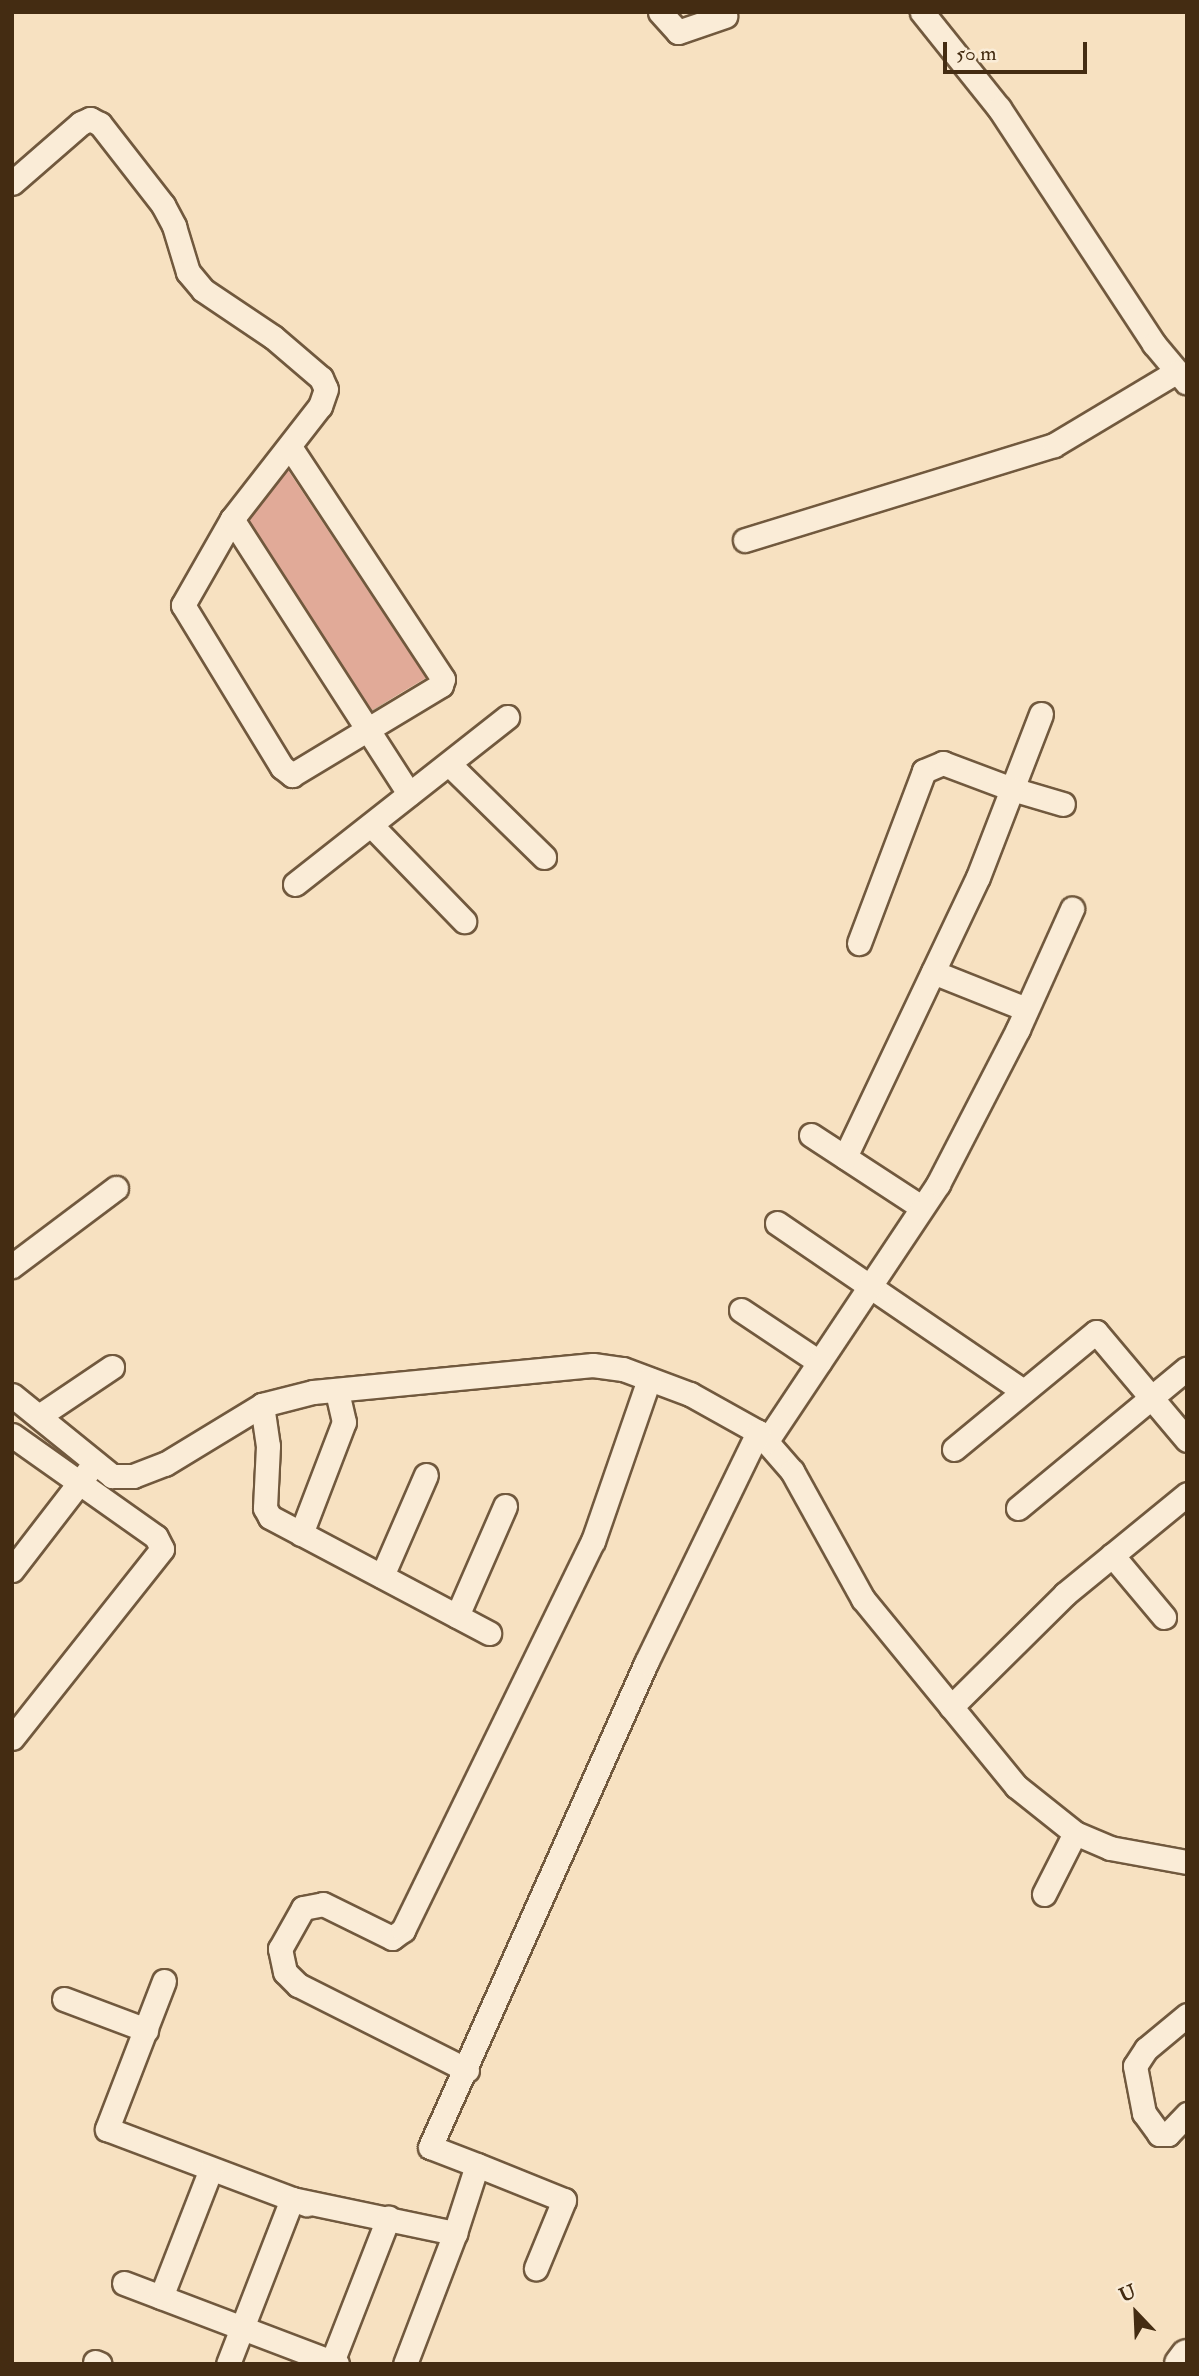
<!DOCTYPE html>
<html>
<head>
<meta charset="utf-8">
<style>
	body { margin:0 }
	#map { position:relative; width:1199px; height:2376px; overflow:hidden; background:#f7e1c1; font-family:"IM FELL Double Pica",serif }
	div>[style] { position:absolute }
	.shadow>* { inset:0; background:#0003 }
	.building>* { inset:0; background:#e1aa98 }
	.roads { filter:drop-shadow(2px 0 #71593e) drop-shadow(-2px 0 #71593e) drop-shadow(0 2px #71593e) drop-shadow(0 -2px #71593e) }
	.street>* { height:23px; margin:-11.5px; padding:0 11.5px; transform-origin:11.5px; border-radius:11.5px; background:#faecd7 }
	.secondary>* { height:32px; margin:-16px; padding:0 16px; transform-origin:16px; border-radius:16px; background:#faecd7 }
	span { translate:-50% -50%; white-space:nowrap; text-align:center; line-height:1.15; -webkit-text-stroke:7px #faecd7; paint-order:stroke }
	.frame { position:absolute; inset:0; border:14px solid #442c12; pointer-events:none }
	.north { position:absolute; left:1101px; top:2278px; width:70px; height:70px; -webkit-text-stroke:5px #faecd7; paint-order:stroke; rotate:337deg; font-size:19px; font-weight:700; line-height:28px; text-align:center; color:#442c12 }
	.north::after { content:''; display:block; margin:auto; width:24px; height:32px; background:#442c12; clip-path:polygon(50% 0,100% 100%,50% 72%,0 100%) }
	.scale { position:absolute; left:943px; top:42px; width:144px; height:32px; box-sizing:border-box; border:4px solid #442c12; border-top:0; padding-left:9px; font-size:21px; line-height:24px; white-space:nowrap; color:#442c12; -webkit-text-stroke:5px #faecd7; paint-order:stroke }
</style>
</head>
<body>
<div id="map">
	<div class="shadow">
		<i style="clip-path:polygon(280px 480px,423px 678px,363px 717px,242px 529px)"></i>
	</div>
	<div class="building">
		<i style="clip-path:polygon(288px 470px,426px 678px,372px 710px,249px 520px)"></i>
	</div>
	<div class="roads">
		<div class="street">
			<i style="left:660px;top:12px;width:27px;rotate:48deg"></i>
			<i style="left:678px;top:32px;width:50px;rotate:-18.8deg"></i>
			<i style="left:922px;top:12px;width:123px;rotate:51.3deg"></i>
			<i style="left:999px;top:108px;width:282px;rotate:56.7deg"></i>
			<i style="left:1154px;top:344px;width:50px;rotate:49.9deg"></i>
			<i style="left:12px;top:183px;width:91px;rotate:-41deg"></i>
			<i style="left:81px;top:123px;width:10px;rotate:-24deg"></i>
			<i style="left:90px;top:119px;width:11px;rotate:27deg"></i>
			<i style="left:100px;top:124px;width:103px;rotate:52.1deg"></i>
			<i style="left:163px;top:205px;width:24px;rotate:62deg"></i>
			<i style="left:174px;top:226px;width:48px;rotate:73.1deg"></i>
			<i style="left:188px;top:272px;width:23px;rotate:50deg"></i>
			<i style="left:203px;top:290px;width:84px;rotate:33.9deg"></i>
			<i style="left:273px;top:337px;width:63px;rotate:40.5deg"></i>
			<i style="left:321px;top:378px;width:12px;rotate:66deg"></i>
			<i style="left:326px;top:389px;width:18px;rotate:109deg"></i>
			<i style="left:320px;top:406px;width:143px;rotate:127.9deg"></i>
			<i style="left:232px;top:519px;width:99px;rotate:119.7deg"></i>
			<i style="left:183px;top:605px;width:190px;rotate:58.6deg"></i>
			<i style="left:282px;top:767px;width:13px;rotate:39deg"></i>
			<i style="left:292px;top:775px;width:174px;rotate:-31.1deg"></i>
			<i style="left:441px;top:685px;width:6px;rotate:-72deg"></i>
			<i style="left:443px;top:679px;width:278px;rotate:-123.4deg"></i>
			<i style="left:232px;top:519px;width:327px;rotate:57.2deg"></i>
			<i style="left:745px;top:540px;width:323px;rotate:-17.1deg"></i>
			<i style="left:1054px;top:445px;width:142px;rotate:-30.9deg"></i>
			<i style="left:1041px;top:714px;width:80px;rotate:111.1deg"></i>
			<i style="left:1012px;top:789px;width:53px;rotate:16.4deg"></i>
			<i style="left:449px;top:764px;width:133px;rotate:44.4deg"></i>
			<i style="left:371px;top:825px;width:134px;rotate:45.9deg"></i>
			<i style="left:295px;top:884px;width:270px;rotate:-38.2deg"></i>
			<i style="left:933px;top:972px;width:100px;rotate:21.7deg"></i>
			<i style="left:811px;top:1135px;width:131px;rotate:33.2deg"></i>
			<i style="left:845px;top:1157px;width:310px;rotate:-64.6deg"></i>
			<i style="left:978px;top:877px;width:94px;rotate:-68.9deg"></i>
			<i style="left:1012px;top:789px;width:74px;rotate:-159.4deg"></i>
			<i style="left:943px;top:763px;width:21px;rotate:157deg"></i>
			<i style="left:924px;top:771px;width:184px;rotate:110.7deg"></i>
			<i style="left:777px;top:1223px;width:298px;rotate:34.3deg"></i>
			<i style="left:12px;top:1266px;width:130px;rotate:-36.9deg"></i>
			<i style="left:741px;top:1310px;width:94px;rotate:33.7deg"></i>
			<i style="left:12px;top:1395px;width:129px;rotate:39deg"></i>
			<i style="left:112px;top:1476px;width:21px"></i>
			<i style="left:133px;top:1476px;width:34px;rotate:-21deg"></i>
			<i style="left:165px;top:1464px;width:114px;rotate:-31.3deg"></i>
			<i style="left:262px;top:1405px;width:53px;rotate:-14.3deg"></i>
			<i style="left:313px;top:1392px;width:281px;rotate:-5.5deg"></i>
			<i style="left:593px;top:1365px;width:30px;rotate:8deg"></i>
			<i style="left:623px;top:1369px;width:72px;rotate:20.5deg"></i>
			<i style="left:690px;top:1394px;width:78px;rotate:29.2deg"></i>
			<i style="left:758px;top:1432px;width:52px;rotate:48.9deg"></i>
			<i style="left:792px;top:1471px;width:146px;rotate:61deg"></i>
			<i style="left:863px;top:1599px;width:242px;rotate:50.7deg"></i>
			<i style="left:1016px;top:1786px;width:75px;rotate:38.5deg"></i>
			<i style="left:1075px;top:1833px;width:38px;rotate:23deg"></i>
			<i style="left:1110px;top:1848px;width:78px;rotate:10.3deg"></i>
			<i style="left:262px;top:1405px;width:41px;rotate:81.7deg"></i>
			<i style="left:268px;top:1446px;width:62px;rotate:92.8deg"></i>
			<i style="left:265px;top:1508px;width:10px;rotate:61deg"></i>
			<i style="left:270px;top:1517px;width:248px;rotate:27.9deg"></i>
			<i style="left:39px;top:1416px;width:88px;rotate:-33.9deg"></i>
			<i style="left:12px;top:1435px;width:176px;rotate:35.3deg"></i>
			<i style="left:156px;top:1537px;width:13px;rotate:63deg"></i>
			<i style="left:162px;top:1549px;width:241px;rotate:128.4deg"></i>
			<i style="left:766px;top:1442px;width:310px;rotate:-56.3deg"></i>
			<i style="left:938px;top:1184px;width:174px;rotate:-62.7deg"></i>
			<i style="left:1018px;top:1029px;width:132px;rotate:-65.8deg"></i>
			<i style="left:954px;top:1449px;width:184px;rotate:-39.5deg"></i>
			<i style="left:1096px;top:1332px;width:141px;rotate:49.9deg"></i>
			<i style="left:1018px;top:1508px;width:219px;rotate:-39.6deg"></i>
			<i style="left:301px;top:1534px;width:120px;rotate:-69deg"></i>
			<i style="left:344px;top:1422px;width:32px;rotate:-103deg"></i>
			<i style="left:1112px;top:1555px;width:81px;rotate:50deg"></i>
			<i style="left:12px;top:1570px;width:126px;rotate:-52.4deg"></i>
			<i style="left:382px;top:1576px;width:110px;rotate:-66.5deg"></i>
			<i style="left:457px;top:1616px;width:120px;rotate:-66.4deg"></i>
			<i style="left:951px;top:1707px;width:161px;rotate:-44.7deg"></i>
			<i style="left:1065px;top:1594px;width:158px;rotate:-39.3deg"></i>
			<i style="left:1044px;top:1894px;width:68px;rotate:-63.1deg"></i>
			<i style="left:164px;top:1981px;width:159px;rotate:111.1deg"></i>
			<i style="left:107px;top:2129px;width:213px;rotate:20.7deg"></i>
			<i style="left:64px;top:1999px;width:88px;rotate:20.7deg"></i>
			<i style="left:1187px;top:2015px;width:53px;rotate:140.3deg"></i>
			<i style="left:1146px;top:2049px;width:20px;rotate:123deg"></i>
			<i style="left:1135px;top:2066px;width:48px;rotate:79.2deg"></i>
			<i style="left:1144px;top:2113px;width:26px;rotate:54deg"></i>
			<i style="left:1159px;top:2134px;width:9px"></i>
			<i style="left:1168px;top:2134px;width:28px;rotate:-46deg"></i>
			<i style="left:467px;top:2070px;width:189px;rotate:-153.3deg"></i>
			<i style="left:298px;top:1985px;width:18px;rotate:-135deg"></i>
			<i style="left:285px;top:1972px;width:24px;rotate:-102deg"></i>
			<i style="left:280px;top:1949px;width:47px;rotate:-60.7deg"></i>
			<i style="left:303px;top:1908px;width:20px;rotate:-11deg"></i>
			<i style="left:323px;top:1904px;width:77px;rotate:26.2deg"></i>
			<i style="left:392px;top:1938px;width:14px;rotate:-36deg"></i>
			<i style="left:403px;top:1930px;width:433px;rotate:-64deg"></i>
			<i style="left:593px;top:1541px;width:171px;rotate:-70.9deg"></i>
			<i style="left:477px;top:2165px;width:94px;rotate:21.9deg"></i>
			<i style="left:564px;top:2200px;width:74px;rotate:112.4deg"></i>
			<i style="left:292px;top:2199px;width:167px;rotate:11.8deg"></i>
			<i style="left:455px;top:2233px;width:71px;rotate:-72.1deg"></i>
			<i style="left:477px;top:2165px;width:50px;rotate:-159deg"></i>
			<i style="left:430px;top:2147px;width:530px;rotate:-65.95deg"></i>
			<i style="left:646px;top:1663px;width:257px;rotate:-64.1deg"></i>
			<i style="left:124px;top:2283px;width:228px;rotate:20.8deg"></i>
			<i style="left:161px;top:2297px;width:137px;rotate:-68.7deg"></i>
			<i style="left:95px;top:2362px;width:5px;rotate:22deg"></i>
			<i style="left:332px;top:2362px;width:155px;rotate:-68.7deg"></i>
			<i style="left:228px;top:2364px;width:177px;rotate:-68.8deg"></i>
			<i style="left:405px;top:2364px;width:140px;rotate:-69.1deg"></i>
		</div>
		<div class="secondary">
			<i style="left:1181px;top:2364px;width:10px;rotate:-53deg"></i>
		</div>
	</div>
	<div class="frame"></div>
	<div class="north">U</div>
	<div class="scale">50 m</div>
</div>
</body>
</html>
